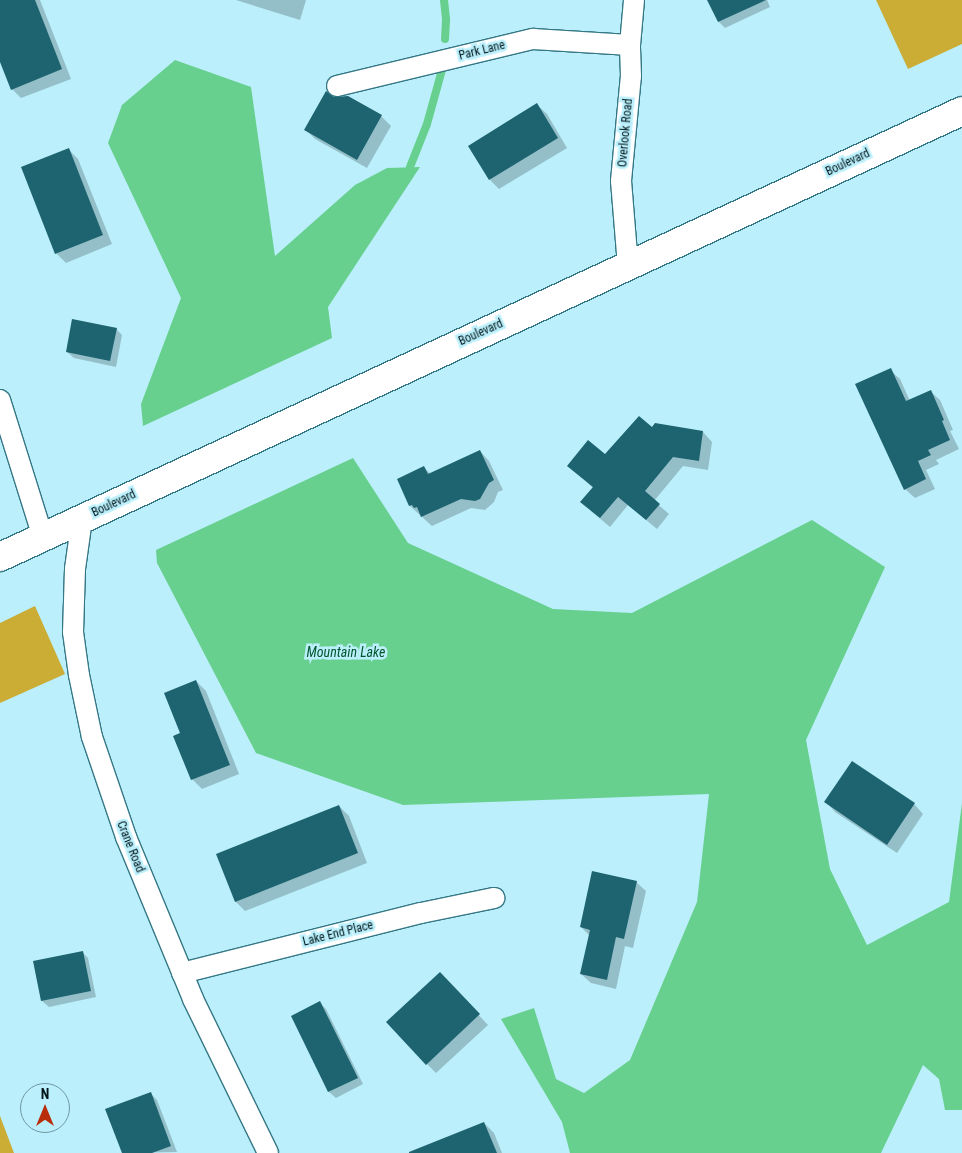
<!DOCTYPE html>
<html>
<head>
<meta charset="utf-8">
<style>
	body { margin:0 }
	#map { position:relative; width:962px; height:1153px; overflow:hidden; background:#baeffb; font-family:"Roboto Condensed",sans-serif }
	div>[style] { position:absolute }
	.forest>* { inset:0; background:#cbac35 }
	.water>* { inset:0; background:#68d08e }
	.shadow>* { inset:0; background:#0003 }
	.stream>* { height:8px; margin:-4px; padding:0 4px; transform-origin:4px; border-radius:4px; background:#68d08e }
	.building>* { inset:0; background:#1d6370 }
	.roads { filter:drop-shadow(1px 0 #357785) drop-shadow(-1px 0 #357785) drop-shadow(0 1px #357785) drop-shadow(0 -1px #357785) }
	.street>* { height:20px; margin:-10px; padding:0 10px; transform-origin:10px; border-radius:10px; background:#fff }
	.secondary>* { height:28px; margin:-14px; padding:0 14px; transform-origin:14px; border-radius:14px; background:#fff }
	span { translate:-50% -50%; white-space:nowrap; text-align:center; line-height:1.15; -webkit-text-stroke:5px #baeffb; paint-order:stroke }
	.street-label { font-size:12px; color:#00161b }
	.water-label { font-size:14px; color:#01562c; font-style:italic }
	.north { position:absolute; left:20px; top:1083px; width:50px; height:50px; box-sizing:border-box; background:#baeffb; border:1px solid #7098a1; border-radius:50%; rotate:0deg; font-size:14px; font-weight:700; line-height:20px; text-align:center; color:#00161b }
	.north::after { content:''; display:block; margin:auto; width:18px; height:22px; background:#b82d0a; clip-path:polygon(50% 0,100% 100%,50% 72%,0 100%) }
</style>
</head>
<body>
<div id="map">
	<div class="forest">
		<i style="clip-path:polygon(876px 0,962px 0,962px 44px,908px 69px)"></i>
		<i style="clip-path:polygon(35px 606px,65px 674px,0 703px,0 623px)"></i>
		<i style="clip-path:polygon(0 1116px,14px 1153px,0 1153px)"></i>
	</div>
	<div class="water">
		<i style="clip-path:polygon(175px 60px,251px 87px,275px 256px,355px 185px,387px 168px,420px 167px,328px 307px,332px 338px,143px 426px,141px 404px,181px 298px,108px 143px,122px 105px)"></i>
		<i style="clip-path:polygon(353px 458px,408px 543px,553px 609px,632px 613px,812px 520px,885px 567px,806px 740px,830px 869px,867px 945px,949px 902px,962px 803px,962px 1110px,945px 1110px,939px 1079px,923px 1065px,881px 1153px,570px 1153px,562px 1122px,501px 1019px,534px 1008px,556px 1079px,584px 1093px,630px 1060px,697px 902px,709px 794px,403px 805px,256px 753px,157px 563px,156px 550px)"></i>
	</div>
	<div class="shadow">
		<i style="clip-path:polygon(0 0,40px 0,71px 79px,21px 98px,12px 89px,0 59px)"></i>
		<i style="clip-path:polygon(236px 0,306px 0,300px 20px)"></i>
		<i style="clip-path:polygon(709px 0,767px 0,770px 7px,725px 28px,719px 22px)"></i>
		<i style="clip-path:polygon(347px 97px,381px 116px,391px 126px,367px 168px,315px 139px,306px 130px,334px 99px)"></i>
		<i style="clip-path:polygon(537px 105px,547px 114px,567px 148px,499px 189px,490px 180px)"></i>
		<i style="clip-path:polygon(69px 150px,78px 159px,112px 244px,66px 263px,56px 253px)"></i>
		<i style="clip-path:polygon(116px 329px,122px 335px,116px 367px,74px 358px,67px 352px)"></i>
		<i style="clip-path:polygon(890px 370px,900px 379px,910px 401px,930px 391px,940px 400px,953px 430px,950px 431px,959px 449px,936px 460px,939px 464px,926px 470px,935px 489px,915px 498px,905px 489px)"></i>
		<i style="clip-path:polygon(652px 428px,703px 432px,712px 442px,708px 470px,683px 466px,654px 501px,669px 514px,657px 529px,628px 505px,610px 527px,591px 511px,593px 488px,569px 466px,605px 456px)"></i>
		<i style="clip-path:polygon(480px 451px,489px 461px,503px 490px,498px 492px,494px 502px,485px 510px,471px 508px,432px 526px,410px 506px,424px 468px,431px 474px)"></i>
		<i style="clip-path:polygon(196px 681px,206px 691px,239px 774px,202px 789px,192px 779px,182px 734px)"></i>
		<i style="clip-path:polygon(826px 802px,914px 804px,923px 814px,897px 853px,835px 812px)"></i>
		<i style="clip-path:polygon(339px 806px,349px 816px,367px 863px,245px 911px,236px 902px,217px 855px)"></i>
		<i style="clip-path:polygon(636px 882px,646px 891px,633px 948px,625px 946px,616px 989px,591px 983px,581px 974px,590px 936px,581px 927px)"></i>
		<i style="clip-path:polygon(82px 952px,88px 958px,96px 997px,49px 1007px,42px 1001px)"></i>
		<i style="clip-path:polygon(449px 983px,488px 1025px,436px 1073px,427px 1064px)"></i>
		<i style="clip-path:polygon(320px 1003px,326px 1009px,363px 1084px,336px 1098px,329px 1092px,293px 1016px)"></i>
		<i style="clip-path:polygon(150px 1093px,157px 1100px,177px 1152px,123px 1153px)"></i>
		<i style="clip-path:polygon(484px 1123px,494px 1133px,502px 1153px,446px 1153px)"></i>
	</div>
	<div class="stream">
		<i style="left:444px;top:0;width:20px;rotate:84deg"></i>
		<i style="left:446px;top:20px;width:19px;rotate:93deg"></i>
		<i style="left:410px;top:167px;width:46px;rotate:-68.4deg"></i>
		<i style="left:427px;top:124px;width:56px;rotate:-74.5deg"></i>
	</div>
	<div class="building">
		<i style="clip-path:polygon(0 0,35px 0,62px 69px,11px 90px,0 62px)"></i>
		<i style="clip-path:polygon(707px 0,766px 0,718px 22px)"></i>
		<i style="clip-path:polygon(326px 91px,334px 97px,348px 96px,382px 115px,357px 160px,304px 130px)"></i>
		<i style="clip-path:polygon(537px 103px,558px 138px,489px 180px,468px 146px)"></i>
		<i style="clip-path:polygon(69px 148px,103px 235px,55px 254px,21px 167px)"></i>
		<i style="clip-path:polygon(72px 319px,117px 328px,110px 361px,66px 352px)"></i>
		<i style="clip-path:polygon(891px 368px,906px 401px,931px 390px,944px 420px,942px 421px,950px 440px,928px 450px,931px 455px,918px 461px,926px 479px,904px 490px,855px 384px)"></i>
		<i style="clip-path:polygon(639px 416px,652px 427px,655px 423px,703px 431px,699px 461px,673px 457px,645px 491px,660px 504px,646px 520px,618px 497px,600px 518px,580px 502px,593px 487px,567px 466px,588px 440px,605px 454px)"></i>
		<i style="clip-path:polygon(480px 450px,494px 480px,489px 483px,480px 499px,475px 501px,461px 499px,421px 517px,417px 507px,414px 508px,412px 505px,409px 506px,397px 479px,424px 466px,428px 474px)"></i>
		<i style="clip-path:polygon(196px 680px,230px 765px,191px 780px,173px 736px,180px 733px,164px 693px)"></i>
		<i style="clip-path:polygon(852px 761px,915px 803px,887px 845px,824px 802px)"></i>
		<i style="clip-path:polygon(339px 805px,358px 853px,235px 902px,216px 854px)"></i>
		<i style="clip-path:polygon(592px 871px,637px 881px,624px 939px,616px 937px,607px 980px,580px 974px,590px 930px,580px 927px)"></i>
		<i style="clip-path:polygon(83px 951px,91px 991px,41px 1001px,33px 961px)"></i>
		<i style="clip-path:polygon(440px 972px,480px 1014px,426px 1065px,386px 1022px)"></i>
		<i style="clip-path:polygon(320px 1001px,358px 1078px,328px 1092px,291px 1016px)"></i>
		<i style="clip-path:polygon(151px 1092px,171px 1146px,152px 1153px,122px 1153px,105px 1109px)"></i>
		<i style="clip-path:polygon(484px 1122px,497px 1153px,409px 1153px,409px 1152px)"></i>
	</div>
	<div class="roads">
		<div class="street">
			<i style="left:337px;top:86px;width:202px;rotate:-13.5deg"></i>
			<i style="left:533px;top:39px;width:97px;rotate:3.5deg"></i>
			<i style="left:628px;top:266px;width:85px;rotate:-94.7deg"></i>
			<i style="left:621px;top:181px;width:105px;rotate:-84.6deg"></i>
			<i style="left:631px;top:76px;width:31px;rotate:-92deg"></i>
			<i style="left:630px;top:45px;width:45px;rotate:-84.9deg"></i>
			<i style="left:0;top:400px;width:144px;rotate:72.6deg"></i>
			<i style="left:82px;top:519px;width:50px;rotate:98deg"></i>
			<i style="left:75px;top:569px;width:63px;rotate:91.8deg"></i>
			<i style="left:73px;top:632px;width:43px;rotate:82.1deg"></i>
			<i style="left:79px;top:675px;width:63px;rotate:78.2deg"></i>
			<i style="left:92px;top:737px;width:106px;rotate:71.2deg"></i>
			<i style="left:126px;top:837px;width:175px;rotate:67.5deg"></i>
			<i style="left:193px;top:999px;width:171px;rotate:64deg"></i>
			<i style="left:182px;top:973px;width:246px;rotate:-14.1deg"></i>
			<i style="left:421px;top:913px;width:75px;rotate:-11.6deg"></i>
		</div>
		<div class="secondary">
			<i style="left:0;top:557px;width:1060px;rotate:-24.87deg"></i>
		</div>
	</div>
	<div class="street-label">
		<span style="left:482px;top:51px;rotate:-14deg">Park Lane</span>
		<span style="left:626px;top:133px;rotate:-85deg">Overlook Road</span>
		<span style="left:848px;top:163px;rotate:-25deg">Boulevard</span>
		<span style="left:481px;top:333px;rotate:-24deg">Boulevard</span>
		<span style="left:114px;top:504px;rotate:-25deg">Boulevard</span>
		<span style="left:130px;top:847px;rotate:68deg">Crane Road</span>
		<span style="left:338px;top:934px;rotate:-14deg">Lake End Place</span>
	</div>
	<div class="water-label">
		<span style="left:346px;top:652px">Mountain Lake</span>
	</div>
	<div class="north">N</div>
</div>
</body>
</html>
